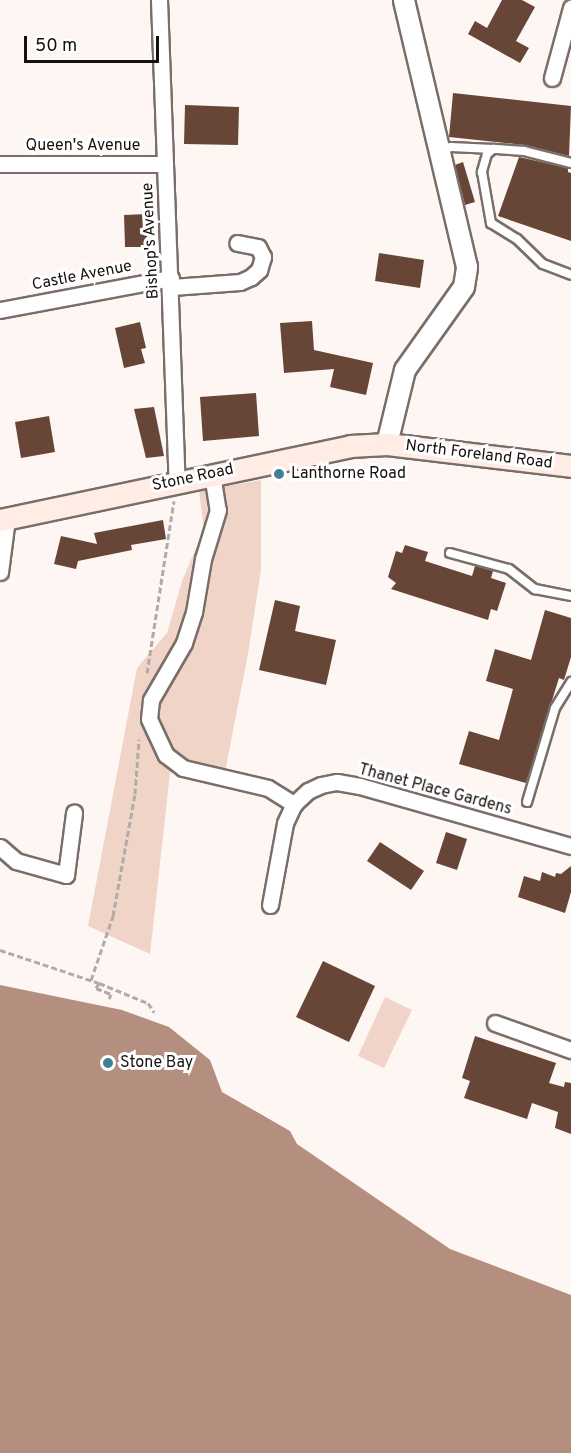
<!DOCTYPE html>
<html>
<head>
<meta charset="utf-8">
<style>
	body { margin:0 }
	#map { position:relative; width:571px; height:1453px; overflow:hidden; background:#fef6f3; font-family:Overpass,sans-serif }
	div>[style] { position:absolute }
	.green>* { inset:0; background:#f1d4c8 }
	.water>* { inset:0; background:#b48e7e }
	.building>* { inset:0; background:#674637 }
	.path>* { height:3px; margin-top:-1.5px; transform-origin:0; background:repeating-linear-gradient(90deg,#b1aaa8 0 6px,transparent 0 9px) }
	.roads { filter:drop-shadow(2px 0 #796e69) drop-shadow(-2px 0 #796e69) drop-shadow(0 2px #796e69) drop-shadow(0 -2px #796e69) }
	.service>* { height:8px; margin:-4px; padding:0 4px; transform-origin:4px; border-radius:4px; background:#fff }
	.minor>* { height:15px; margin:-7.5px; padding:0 7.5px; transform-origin:7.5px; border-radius:7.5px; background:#fff }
	.tertiary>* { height:20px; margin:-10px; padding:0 10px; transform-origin:10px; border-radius:10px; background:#fff }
	.secondary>* { height:21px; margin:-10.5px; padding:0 10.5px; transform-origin:10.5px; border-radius:10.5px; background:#feece5 }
	.dots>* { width:16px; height:16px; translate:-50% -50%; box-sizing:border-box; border:3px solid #fff; border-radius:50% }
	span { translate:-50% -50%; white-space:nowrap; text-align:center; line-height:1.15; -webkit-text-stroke:6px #fff; paint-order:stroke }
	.street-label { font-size:16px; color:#15110f }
	.poi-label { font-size:16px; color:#15110f }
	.left { translate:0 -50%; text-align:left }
	.scale { position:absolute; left:24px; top:36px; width:135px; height:27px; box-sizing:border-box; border:3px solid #15110f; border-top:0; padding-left:8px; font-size:18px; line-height:21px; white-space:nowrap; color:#15110f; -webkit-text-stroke:4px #fff; paint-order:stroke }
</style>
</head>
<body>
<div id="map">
	<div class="green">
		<i style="clip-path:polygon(261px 480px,261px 570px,248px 654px,224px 777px,180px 761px,170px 773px,150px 954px,88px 926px,137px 668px,167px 633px,182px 581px,204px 529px,199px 491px)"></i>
		<i style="clip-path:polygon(385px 997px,412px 1010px,384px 1068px,358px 1056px)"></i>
	</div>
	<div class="water">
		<i style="clip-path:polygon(0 985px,122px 1010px,169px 1027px,210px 1060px,222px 1092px,290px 1131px,297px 1144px,450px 1249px,571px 1295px,571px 1453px,0 1453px)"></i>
	</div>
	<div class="building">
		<i style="clip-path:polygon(502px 0,522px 0,535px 7px,516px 41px,529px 48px,520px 63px,468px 34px,475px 21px,487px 28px)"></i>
		<i style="clip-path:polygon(453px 93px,571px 106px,569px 156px,525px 145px,449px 137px)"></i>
		<i style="clip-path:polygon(185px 105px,239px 107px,238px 145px,184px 144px)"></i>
		<i style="clip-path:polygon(519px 157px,568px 168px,568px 172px,571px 173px,571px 241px,498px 216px)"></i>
		<i style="clip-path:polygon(463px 162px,475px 202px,465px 205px,455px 165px)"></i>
		<i style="clip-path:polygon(147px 214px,148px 247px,125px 247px,124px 215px)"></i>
		<i style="clip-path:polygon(379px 253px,424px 260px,420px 288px,375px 281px)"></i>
		<i style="clip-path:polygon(312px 321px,314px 350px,373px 363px,366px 395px,330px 387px,334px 369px,284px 373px,280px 323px)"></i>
		<i style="clip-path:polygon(140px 322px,146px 348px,141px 349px,145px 363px,124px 368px,115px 328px)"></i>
		<i style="clip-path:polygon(256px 393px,259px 436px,203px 441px,200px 397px)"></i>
		<i style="clip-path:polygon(154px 407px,164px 456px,146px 458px,134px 409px)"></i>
		<i style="clip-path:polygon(49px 416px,55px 452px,21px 458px,15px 422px)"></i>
		<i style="clip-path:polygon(163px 520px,166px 539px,131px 545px,132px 550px,78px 561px,76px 569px,54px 564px,61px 536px,97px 544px,94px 533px)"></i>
		<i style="clip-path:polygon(405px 545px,428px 552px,425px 561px,472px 576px,475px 566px,493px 571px,491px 578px,506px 583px,497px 611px,491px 609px,488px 620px,391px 589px,396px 583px,388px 577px,396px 551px,402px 553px)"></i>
		<i style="clip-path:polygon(275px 600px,300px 606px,295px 631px,336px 640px,326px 685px,259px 670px)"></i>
		<i style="clip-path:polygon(545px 610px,571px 618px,571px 657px,564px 680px,559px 678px,526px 783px,459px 764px,469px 731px,499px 740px,513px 689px,486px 681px,495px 649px,531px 660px)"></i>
		<i style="clip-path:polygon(446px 832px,467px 839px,457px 870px,436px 863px)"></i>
		<i style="clip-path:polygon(380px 842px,424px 871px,411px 890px,367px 861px)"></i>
		<i style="clip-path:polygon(571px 866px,571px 892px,565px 913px,518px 897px,524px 876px,540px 881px,542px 872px,555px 877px,556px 873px,561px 874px)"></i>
		<i style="clip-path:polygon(323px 961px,375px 986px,349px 1042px,296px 1017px)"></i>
		<i style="clip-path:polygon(475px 1036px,556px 1063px,549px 1083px,564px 1087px,565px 1082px,571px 1083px,571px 1134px,555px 1128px,558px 1112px,532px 1103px,527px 1119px,464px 1098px,470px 1081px,462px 1078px)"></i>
	</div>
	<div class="path">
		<i style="left:147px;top:673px;width:174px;rotate:-81.1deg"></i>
		<i style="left:0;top:950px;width:104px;rotate:18.4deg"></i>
		<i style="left:99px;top:983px;width:53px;rotate:22.2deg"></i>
		<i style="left:148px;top:1003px;width:11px;rotate:56deg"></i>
		<i style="left:91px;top:980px;width:68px;rotate:-71deg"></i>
		<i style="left:113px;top:916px;width:124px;rotate:-79.8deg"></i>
		<i style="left:135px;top:794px;width:55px;rotate:-85.8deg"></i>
		<i style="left:99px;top:983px;width:6px;rotate:121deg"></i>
		<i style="left:96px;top:988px;width:16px;rotate:22deg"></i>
		<i style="left:111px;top:994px;width:5px;rotate:112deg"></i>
	</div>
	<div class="roads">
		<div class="service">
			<i style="left:441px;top:150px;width:10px;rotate:-17deg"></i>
			<i style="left:451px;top:147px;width:42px;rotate:2.7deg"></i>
			<i style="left:571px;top:163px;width:49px;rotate:-165.7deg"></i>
			<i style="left:524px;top:151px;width:31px;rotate:-176deg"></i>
			<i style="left:493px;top:149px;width:8px;rotate:140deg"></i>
			<i style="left:487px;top:154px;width:19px;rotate:106deg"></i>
			<i style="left:482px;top:172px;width:52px;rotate:80deg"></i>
			<i style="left:491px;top:223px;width:31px;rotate:32deg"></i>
			<i style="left:517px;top:239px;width:36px;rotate:44deg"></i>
			<i style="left:543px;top:264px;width:30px;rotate:21deg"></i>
			<i style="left:450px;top:553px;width:61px;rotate:15.2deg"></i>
			<i style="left:509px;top:569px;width:33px;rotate:38deg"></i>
			<i style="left:535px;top:589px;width:37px;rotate:11deg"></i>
			<i style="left:527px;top:802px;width:98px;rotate:-73.4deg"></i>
			<i style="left:555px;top:708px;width:31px;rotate:-58deg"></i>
		</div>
		<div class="minor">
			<i style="left:159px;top:0;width:481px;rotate:87.9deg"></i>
			<i style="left:552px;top:78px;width:73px;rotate:-74.8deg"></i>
			<i style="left:0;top:164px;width:165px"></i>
			<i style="left:172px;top:287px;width:68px;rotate:-4.2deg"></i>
			<i style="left:240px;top:282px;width:12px;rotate:-24deg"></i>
			<i style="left:251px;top:277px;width:11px;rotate:-41deg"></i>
			<i style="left:259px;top:270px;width:14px;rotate:-73deg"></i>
			<i style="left:263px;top:257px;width:11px;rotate:-117deg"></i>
			<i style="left:258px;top:247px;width:21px;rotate:-169deg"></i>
			<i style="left:0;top:310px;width:174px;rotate:-10.6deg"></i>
			<i style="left:212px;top:474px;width:36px;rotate:81deg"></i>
			<i style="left:218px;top:510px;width:51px;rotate:107deg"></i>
			<i style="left:203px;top:559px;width:54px;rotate:99.6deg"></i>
			<i style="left:194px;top:612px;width:33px;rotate:108deg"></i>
			<i style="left:184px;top:643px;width:66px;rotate:120.1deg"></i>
			<i style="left:151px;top:700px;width:19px;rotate:96deg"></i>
			<i style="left:149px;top:719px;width:40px;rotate:65deg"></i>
			<i style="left:166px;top:755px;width:21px;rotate:37deg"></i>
			<i style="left:183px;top:768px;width:87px;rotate:13.2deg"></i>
			<i style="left:268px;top:788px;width:31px;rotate:32deg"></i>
			<i style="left:0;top:572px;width:54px;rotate:-82.6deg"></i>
			<i style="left:0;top:847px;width:21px;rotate:41deg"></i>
			<i style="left:16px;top:861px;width:52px;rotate:15.6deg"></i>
			<i style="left:66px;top:875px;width:63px;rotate:-82.6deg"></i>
			<i style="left:270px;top:905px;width:83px;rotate:-79.6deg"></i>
			<i style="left:285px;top:823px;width:21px;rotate:-65deg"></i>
			<i style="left:294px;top:804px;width:19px;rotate:-43deg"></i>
			<i style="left:308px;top:791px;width:14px;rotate:-25deg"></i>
			<i style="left:321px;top:785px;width:16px;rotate:-11deg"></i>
			<i style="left:337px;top:782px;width:23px;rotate:10deg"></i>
			<i style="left:360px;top:786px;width:219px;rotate:15.9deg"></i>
			<i style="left:495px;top:1023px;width:81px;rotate:19.6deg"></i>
		</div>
		<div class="tertiary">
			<i style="left:387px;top:444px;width:76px;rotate:-76.3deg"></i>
			<i style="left:405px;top:370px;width:102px;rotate:-54.6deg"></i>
			<i style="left:464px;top:287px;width:20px;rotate:-81deg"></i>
			<i style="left:467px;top:267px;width:274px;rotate:-103.3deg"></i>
		</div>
		<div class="secondary">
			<i style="left:0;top:520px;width:358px;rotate:-11.9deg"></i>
			<i style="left:350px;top:446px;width:37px;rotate:-3deg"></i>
			<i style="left:387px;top:444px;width:185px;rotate:6.8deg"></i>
		</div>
	</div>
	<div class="dots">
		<i style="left:279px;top:474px;background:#438097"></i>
		<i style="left:108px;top:1063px;background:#438097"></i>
	</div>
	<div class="street-label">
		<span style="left:83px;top:146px">Queen's Avenue</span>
		<span style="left:151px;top:241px;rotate:-93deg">Bishop's Avenue</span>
		<span style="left:82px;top:276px;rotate:-11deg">Castle Avenue</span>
		<span style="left:479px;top:455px;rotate:7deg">North Foreland Road</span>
		<span style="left:193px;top:478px;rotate:-12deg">Stone Road</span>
		<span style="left:435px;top:790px;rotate:15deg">Thanet Place Gardens</span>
	</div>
	<div class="poi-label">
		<span class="left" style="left:291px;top:474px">Lanthorne Road</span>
		<span class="left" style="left:120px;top:1063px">Stone Bay</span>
	</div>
	<div class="scale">50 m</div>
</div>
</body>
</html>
